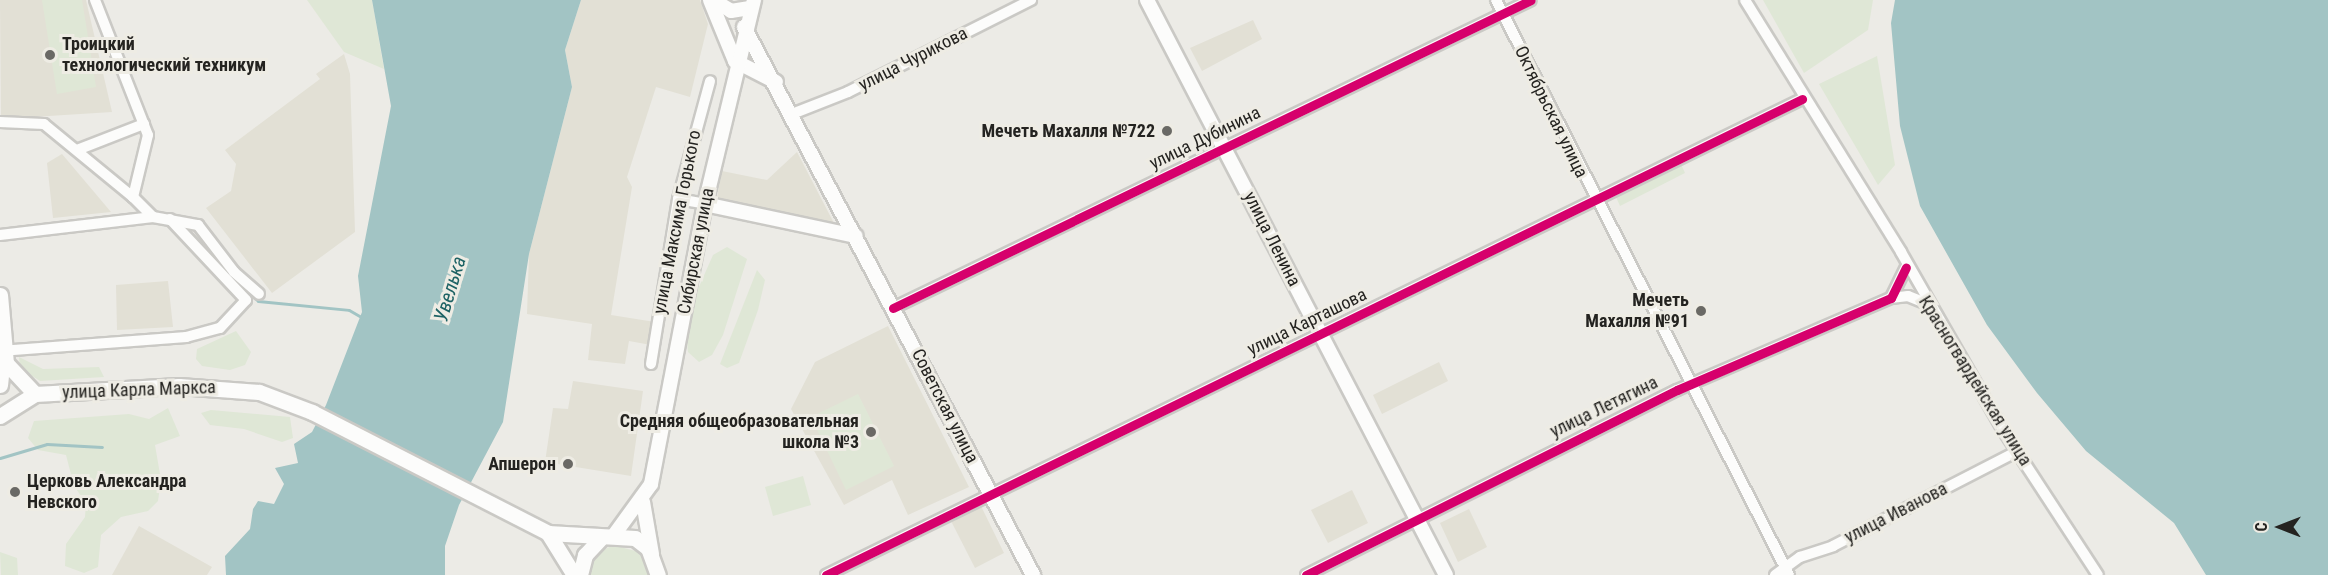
<!DOCTYPE html>
<html>
<head>
<meta charset="utf-8">
<style>
	body { margin:0 }
	#map { position:relative; width:2328px; height:575px; overflow:hidden; background:#ecebe6; font-family:"Roboto Condensed",sans-serif }
	div>[style] { position:absolute }
	.built>* { inset:0; background:#e2e0d5 }
	.green>* { inset:0; background:#dfe7d6 }
	.water>* { inset:0; background:#a2c4c4 }
	.pier>* { inset:0; background:#ecebe6 }
	.stream>* { height:3px; margin:-1.5px; padding:0 1.5px; transform-origin:1.5px; border-radius:1.5px; background:#a2c4c4 }
	.roads { filter:drop-shadow(2px 0 #cac9c5) drop-shadow(-2px 0 #cac9c5) drop-shadow(0 2px #cac9c5) drop-shadow(0 -2px #cac9c5) }
	.minor>* { height:10px; margin:-5px; padding:0 5px; transform-origin:5px; border-radius:5px; background:#fcfcfb }
	.tertiary>* { height:14px; margin:-7px; padding:0 7px; transform-origin:7px; border-radius:7px; background:#fcfcfb }
	.secondary>* { height:15px; margin:-7.5px; padding:0 7.5px; transform-origin:7.5px; border-radius:7.5px; background:#fcfcfb }
	.cycleway>* { height:9px; margin:-4.5px; padding:0 4.5px; transform-origin:4.5px; border-radius:4.5px; background:#d6006c }
	.dots>* { width:16px; height:16px; translate:-50% -50%; box-sizing:border-box; border:3px solid #eeece4; border-radius:50% }
	span { translate:-50% -50%; white-space:nowrap; text-align:center; line-height:1.15; -webkit-text-stroke:6px #eeece4; paint-order:stroke }
	.poi-label { font-size:18px; color:#242320; font-weight:700 }
	.left { translate:0 -50%; text-align:left }
	.right { translate:-100% -50%; text-align:right }
	.street-label { font-size:18px; color:#242320 }
	.water-label { font-size:20px; color:#1d6264; font-style:italic }
	.north { position:absolute; left:2250px; top:497px; width:60px; height:60px; -webkit-text-stroke:4px #eeece4; paint-order:stroke; rotate:270deg; font-size:16px; font-weight:700; line-height:24px; text-align:center; color:#242320 }
	.north::after { content:''; display:block; margin:auto; width:21px; height:27px; background:#242320; clip-path:polygon(50% 0,100% 100%,50% 72%,0 100%) }
</style>
</head>
<body>
<div id="map">
	<div class="built">
		<i style="clip-path:polygon(0 0,86px 0,112px 112px,1px 119px)"></i>
		<i style="clip-path:polygon(581px 0,700px 0,708px 24px,690px 97px,656px 87px,627px 177px,632px 187px,611px 315px,655px 322px,651px 345px,629px 341px,625px 364px,588px 360px,592px 324px,527px 314px,529px 254px,572px 87px,565px 50px)"></i>
		<i style="clip-path:polygon(1253px 20px,1262px 39px,1202px 71px,1190px 48px)"></i>
		<i style="clip-path:polygon(344px 54px,350px 74px,355px 232px,272px 293px,206px 208px,231px 191px,236px 164px,225px 150px,320px 79px,316px 74px)"></i>
		<i style="clip-path:polygon(797px 152px,837px 229px,716px 202px,722px 171px,767px 180px)"></i>
		<i style="clip-path:polygon(62px 154px,111px 212px,53px 218px,47px 163px)"></i>
		<i style="clip-path:polygon(168px 281px,173px 327px,117px 330px,116px 285px)"></i>
		<i style="clip-path:polygon(888px 326px,969px 487px,908px 515px,892px 480px,844px 505px,791px 409px,815px 362px)"></i>
		<i style="clip-path:polygon(1439px 362px,1448px 381px,1382px 414px,1373px 395px)"></i>
		<i style="clip-path:polygon(573px 381px,643px 391px,631px 476px,545px 462px,553px 408px,568px 409px)"></i>
		<i style="clip-path:polygon(1352px 490px,1368px 523px,1328px 543px,1311px 510px)"></i>
		<i style="clip-path:polygon(980px 504px,1004px 553px,975px 568px,950px 519px)"></i>
		<i style="clip-path:polygon(1469px 509px,1487px 547px,1458px 562px,1440px 523px)"></i>
		<i style="clip-path:polygon(139px 526px,212px 567px,207px 575px,112px 575px)"></i>
	</div>
	<div class="green">
		<i style="clip-path:polygon(42px 0,82px 0,96px 87px,57px 94px)"></i>
		<i style="clip-path:polygon(307px 0,372px 0,384px 69px,344px 52px)"></i>
		<i style="clip-path:polygon(1763px 0,1873px 0,1868px 30px,1804px 73px)"></i>
		<i style="clip-path:polygon(1877px 56px,1895px 165px,1878px 185px,1819px 84px)"></i>
		<i style="clip-path:polygon(1681px 164px,1685px 173px,1620px 206px,1616px 197px)"></i>
		<i style="clip-path:polygon(727px 247px,747px 259px,723px 335px,712px 355px,699px 362px,688px 352px,687px 341px,698px 289px,713px 255px)"></i>
		<i style="clip-path:polygon(757px 270px,765px 280px,758px 310px,739px 363px,727px 368px,720px 364px)"></i>
		<i style="clip-path:polygon(236px 331px,251px 352px,245px 365px,230px 370px,202px 366px,196px 359px,197px 349px)"></i>
		<i style="clip-path:polygon(19px 357px,43px 369px,99px 367px,104px 377px,40px 381px,20px 368px)"></i>
		<i style="clip-path:polygon(858px 394px,894px 466px,846px 490px,811px 417px)"></i>
		<i style="clip-path:polygon(168px 408px,180px 436px,155px 445px,161px 480px,158px 501px,148px 511px,121px 517px,101px 535px,98px 567px,84px 573px,65px 566px,66px 544px,85px 517px,86px 503px,74px 486px,66px 455px,38px 450px,28px 438px,34px 421px,129px 414px,149px 419px)"></i>
		<i style="clip-path:polygon(211px 410px,290px 417px,293px 438px,282px 442px,244px 429px,210px 425px,201px 413px)"></i>
		<i style="clip-path:polygon(803px 476px,811px 505px,773px 516px,765px 487px)"></i>
		<i style="clip-path:polygon(613px 545px,639px 552px,649px 575px,590px 575px,596px 554px)"></i>
		<i style="clip-path:polygon(0 552px,17px 558px,18px 575px,1px 575px)"></i>
	</div>
	<div class="water">
		<i style="clip-path:polygon(372px 0,581px 0,565px 50px,572px 87px,529px 254px,503px 422px,459px 505px,445px 546px,445px 575px,226px 575px,225px 556px,250px 529px,253px 509px,258px 501px,274px 504px,284px 484px,275px 468px,298px 463px,294px 444px,312px 432px,326px 405px,362px 312px,358px 276px,391px 106px)"></i>
		<i style="clip-path:polygon(1895px 0,2328px 0,2328px 575px,2206px 575px,2174px 523px,2086px 451px,2037px 393px,1987px 325px,1920px 206px,1900px 126px,1891px 23px)"></i>
	</div>
	<div class="pier">
		<i style="clip-path:polygon(321px 408px,472px 484px,465px 501px,313px 423px)"></i>
	</div>
	<div class="stream">
		<i style="left:218px;top:263px;width:15px;rotate:42deg"></i>
		<i style="left:242px;top:286px;width:22px;rotate:43deg"></i>
		<i style="left:258px;top:301px;width:91px;rotate:5.6deg"></i>
		<i style="left:349px;top:310px;width:14px;rotate:30deg"></i>
		<i style="left:0;top:458px;width:49px;rotate:-16.6deg"></i>
		<i style="left:47px;top:444px;width:55px;rotate:3.1deg"></i>
	</div>
	<div class="roads">
		<div class="minor">
			<i style="left:95px;top:0;width:145px;rotate:68.6deg"></i>
			<i style="left:148px;top:135px;width:64px;rotate:103.6deg"></i>
			<i style="left:133px;top:197px;width:28px;rotate:45deg"></i>
			<i style="left:153px;top:217px;width:46px;rotate:10.1deg"></i>
			<i style="left:198px;top:225px;width:59px;rotate:52.5deg"></i>
			<i style="left:234px;top:272px;width:33px;rotate:41deg"></i>
			<i style="left:1496px;top:0;width:645px;rotate:63deg"></i>
			<i style="left:1745px;top:0;width:296px;rotate:58.2deg"></i>
			<i style="left:1901px;top:252px;width:205px;rotate:60.2deg"></i>
			<i style="left:2003px;top:430px;width:173px;rotate:56.8deg"></i>
			<i style="left:792px;top:114px;width:60px;rotate:-21.4deg"></i>
			<i style="left:848px;top:92px;width:205px;rotate:-26.7deg"></i>
			<i style="left:0;top:122px;width:44px;rotate:2.6deg"></i>
			<i style="left:44px;top:124px;width:115px;rotate:39.4deg"></i>
			<i style="left:77px;top:150px;width:72px;rotate:-21.2deg"></i>
			<i style="left:678px;top:199px;width:27px;rotate:10deg"></i>
			<i style="left:0;top:235px;width:154px;rotate:-6.7deg"></i>
			<i style="left:1891px;top:298px;width:17px;rotate:-7deg"></i>
			<i style="left:1908px;top:296px;width:18px;rotate:22deg"></i>
			<i style="left:893px;top:308px;width:708px;rotate:-25.77deg"></i>
			<i style="left:0;top:351px;width:187px;rotate:-4.3deg"></i>
			<i style="left:186px;top:337px;width:35px;rotate:-15deg"></i>
			<i style="left:220px;top:328px;width:38px;rotate:-47deg"></i>
			<i style="left:246px;top:300px;width:111px;rotate:-133.2deg"></i>
			<i style="left:651px;top:364px;width:167px;rotate:-80.7deg"></i>
			<i style="left:678px;top:199px;width:122px;rotate:-74.8deg"></i>
			<i style="left:826px;top:575px;width:1086px;rotate:-26deg"></i>
			<i style="left:1306px;top:575px;width:415px;rotate:-26.5deg"></i>
			<i style="left:1677px;top:390px;width:233px;rotate:-23.3deg"></i>
			<i style="left:1891px;top:298px;width:34px;rotate:-64deg"></i>
			<i style="left:1775px;top:575px;width:31px;rotate:-36deg"></i>
			<i style="left:1800px;top:557px;width:35px;rotate:-18deg"></i>
			<i style="left:1833px;top:546px;width:208px;rotate:-27.2deg"></i>
		</div>
		<div class="tertiary">
			<i style="left:710px;top:0;width:66px;rotate:67.7deg"></i>
			<i style="left:735px;top:61px;width:46px;rotate:27.1deg"></i>
			<i style="left:713px;top:0;width:21px;rotate:31deg"></i>
			<i style="left:731px;top:11px;width:19px;rotate:-9deg"></i>
			<i style="left:1147px;top:0;width:648px;rotate:62.53deg"></i>
			<i style="left:744px;top:27px;width:620px;rotate:62.19deg"></i>
			<i style="left:705px;top:204px;width:154px;rotate:12deg"></i>
			<i style="left:643px;top:502px;width:53px;rotate:80.2deg"></i>
			<i style="left:614px;top:535px;width:63px;rotate:-54deg"></i>
			<i style="left:651px;top:484px;width:285px;rotate:-79.1deg"></i>
			<i style="left:705px;top:204px;width:210px;rotate:-76.5deg"></i>
		</div>
		<div class="secondary">
			<i style="left:0;top:295px;width:68px;rotate:85deg"></i>
			<i style="left:6px;top:363px;width:42px;rotate:46.9deg"></i>
			<i style="left:0;top:385px;width:29px;rotate:-84deg"></i>
			<i style="left:0;top:416px;width:41px;rotate:-32.2deg"></i>
			<i style="left:35px;top:394px;width:144px;rotate:-3.2deg"></i>
			<i style="left:179px;top:386px;width:80px;rotate:4.3deg"></i>
			<i style="left:259px;top:392px;width:57px;rotate:20.7deg"></i>
			<i style="left:312px;top:412px;width:265px;rotate:27.1deg"></i>
			<i style="left:548px;top:533px;width:87px;rotate:3.3deg"></i>
			<i style="left:635px;top:538px;width:16px;rotate:38deg"></i>
			<i style="left:648px;top:548px;width:29px;rotate:70deg"></i>
			<i style="left:548px;top:533px;width:49px;rotate:58.2deg"></i>
			<i style="left:580px;top:575px;width:21px;rotate:-76deg"></i>
			<i style="left:585px;top:555px;width:22px;rotate:-47deg"></i>
		</div>
	</div>
	<div class="cycleway">
		<i style="left:893px;top:308px;width:708px;rotate:-25.77deg"></i>
		<i style="left:826px;top:575px;width:1086px;rotate:-26deg"></i>
		<i style="left:1306px;top:575px;width:415px;rotate:-26.5deg"></i>
		<i style="left:1677px;top:390px;width:233px;rotate:-23.3deg"></i>
		<i style="left:1891px;top:298px;width:34px;rotate:-64deg"></i>
	</div>
	<div class="dots">
		<i style="left:50px;top:55px;background:#6a6965"></i>
		<i style="left:1167px;top:131px;background:#6a6965"></i>
		<i style="left:1701px;top:311px;background:#6a6965"></i>
		<i style="left:871px;top:432px;background:#6a6965"></i>
		<i style="left:568px;top:464px;background:#6a6965"></i>
		<i style="left:15px;top:492px;background:#6a6965"></i>
	</div>
	<div class="poi-label">
		<span class="left" style="left:62px;top:55px">Троицкий<br>технологический техникум</span>
		<span class="right" style="left:1155px;top:131px">Мечеть Махалля №722</span>
		<span class="right" style="left:1689px;top:311px">Мечеть<br>Махалля №91</span>
		<span class="right" style="left:859px;top:432px">Средняя общеобразовательная<br>школа №3</span>
		<span class="right" style="left:556px;top:464px">Апшерон</span>
		<span class="left" style="left:27px;top:492px">Церковь Александра<br>Невского</span>
	</div>
	<div class="street-label">
		<span style="left:913px;top:59px;rotate:-27deg">улица Чурикова</span>
		<span style="left:1551px;top:112px;rotate:64deg">Октябрьская улица</span>
		<span style="left:1205px;top:138px;rotate:-26deg">улица Дубинина</span>
		<span style="left:677px;top:222px;rotate:-79deg">улица Максима Горького</span>
		<span style="left:1272px;top:239px;rotate:63deg">улица Ленина</span>
		<span style="left:696px;top:251px;rotate:-79deg">Сибирская улица</span>
		<span style="left:1307px;top:322px;rotate:-26deg">улица Карташова</span>
		<span style="left:1975px;top:381px;rotate:58deg">Красногвардейская улица</span>
		<span style="left:139px;top:390px;rotate:-2deg">улица Карла Маркса</span>
		<span style="left:945px;top:406px;rotate:63deg">Советская улица</span>
		<span style="left:1604px;top:407px;rotate:-26deg">улица Летягина</span>
		<span style="left:1896px;top:513px;rotate:-27deg">улица Иванова</span>
	</div>
	<div class="water-label">
		<span style="left:450px;top:289px;rotate:-73deg">Увелька</span>
	</div>
	<div class="north">С</div>
</div>
</body>
</html>
